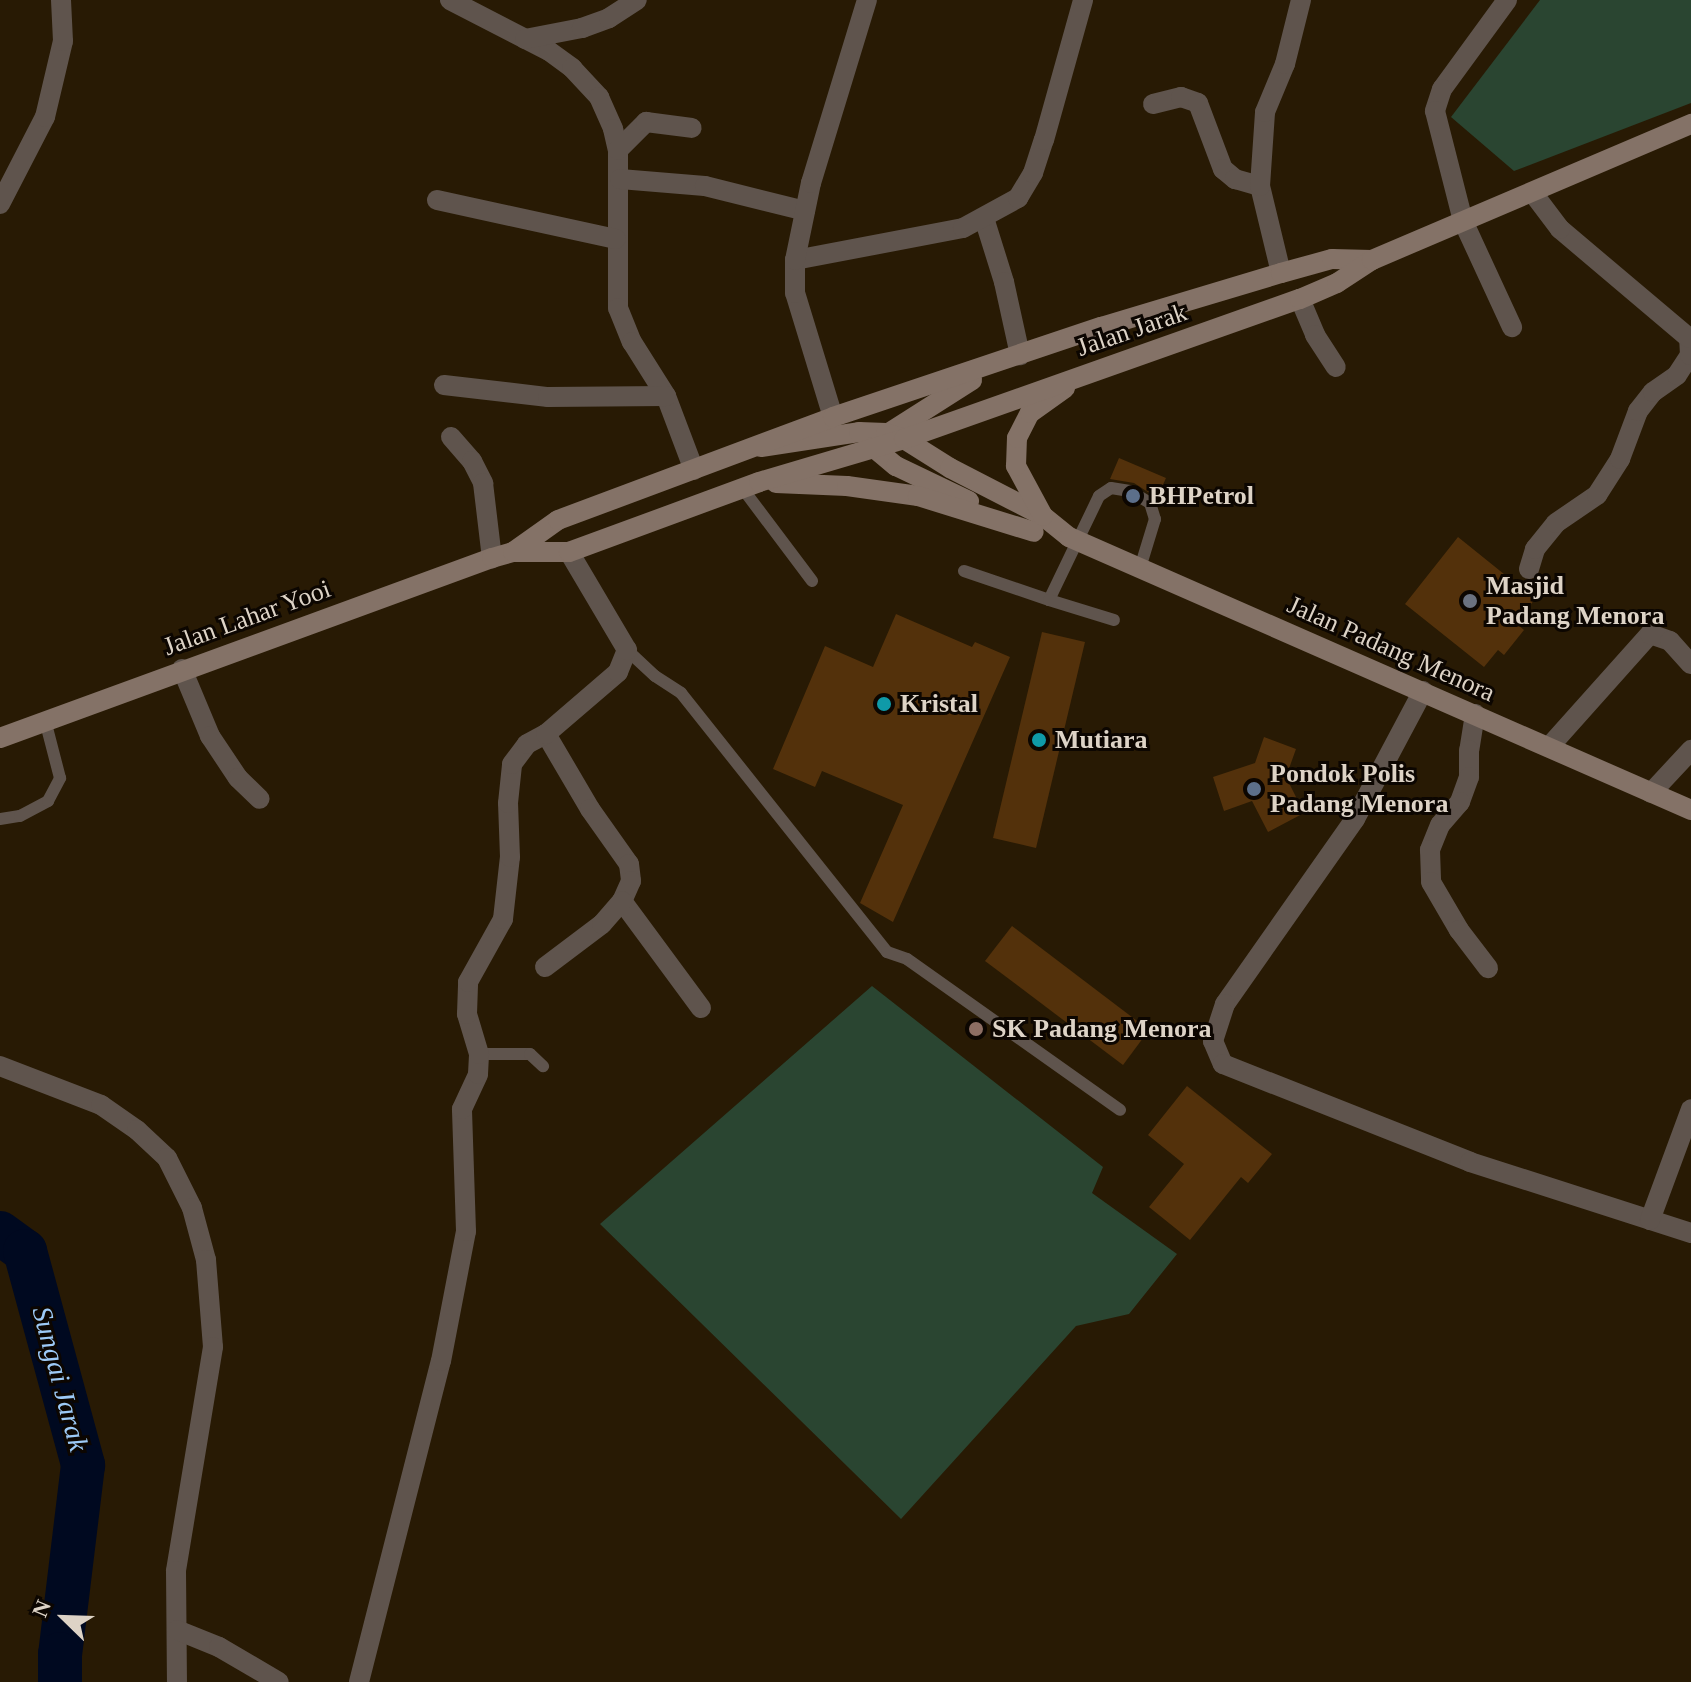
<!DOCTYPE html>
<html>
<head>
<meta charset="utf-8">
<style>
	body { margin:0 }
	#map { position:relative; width:1691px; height:1682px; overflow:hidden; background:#281a04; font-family:"Times New Roman",serif }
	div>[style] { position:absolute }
	.green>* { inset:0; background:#2a4531 }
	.river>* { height:44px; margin:-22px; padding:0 22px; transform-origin:22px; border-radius:22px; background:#000920 }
	.building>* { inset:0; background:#53310b }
	.lane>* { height:12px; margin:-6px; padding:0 6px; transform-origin:6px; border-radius:6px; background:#5f544d }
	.street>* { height:20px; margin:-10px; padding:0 10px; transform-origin:10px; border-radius:10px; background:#5f544d }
	.secondary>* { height:20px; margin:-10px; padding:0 10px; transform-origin:10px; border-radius:10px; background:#847267 }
	.dots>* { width:22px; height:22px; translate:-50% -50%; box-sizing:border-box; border:4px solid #0c0601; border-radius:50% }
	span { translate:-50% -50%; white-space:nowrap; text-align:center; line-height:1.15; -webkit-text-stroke:6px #0c0601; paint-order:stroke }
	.street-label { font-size:26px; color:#ddd3c6 }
	.poi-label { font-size:26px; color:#ddd3c6; font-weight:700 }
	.left { translate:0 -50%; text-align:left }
	.water-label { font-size:28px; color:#9dcaf7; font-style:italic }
	.north { position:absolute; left:24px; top:1578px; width:80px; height:80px; -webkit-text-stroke:6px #0c0601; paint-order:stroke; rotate:293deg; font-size:22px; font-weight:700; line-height:32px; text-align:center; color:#ddd3c6 }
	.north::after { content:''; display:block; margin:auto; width:28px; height:36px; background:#ddd3c6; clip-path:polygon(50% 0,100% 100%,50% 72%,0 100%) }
</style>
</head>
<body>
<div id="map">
	<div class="green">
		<i style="clip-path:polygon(1540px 0,1691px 0,1691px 103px,1514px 171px,1451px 117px)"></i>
		<i style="clip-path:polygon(872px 986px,1103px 1167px,1092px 1193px,1177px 1254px,1129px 1314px,1076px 1326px,901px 1519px,600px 1224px)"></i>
	</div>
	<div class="river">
		<i style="left:0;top:1233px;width:31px;rotate:36deg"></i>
		<i style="left:25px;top:1251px;width:222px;rotate:74.8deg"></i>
		<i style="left:83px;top:1465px;width:190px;rotate:96.9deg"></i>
		<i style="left:60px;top:1654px;width:28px;rotate:90deg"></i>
	</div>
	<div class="building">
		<i style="clip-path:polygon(1119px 458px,1166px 478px,1157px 498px,1134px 483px,1110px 479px)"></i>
		<i style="clip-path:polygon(1458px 537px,1535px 599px,1516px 623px,1524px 630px,1504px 655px,1498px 650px,1484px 667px,1405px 604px)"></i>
		<i style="clip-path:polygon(896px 614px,972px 647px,975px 642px,1010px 657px,893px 922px,860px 903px,903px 805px,822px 771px,815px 787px,773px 769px,825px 646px,873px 667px)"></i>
		<i style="clip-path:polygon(1042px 632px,1085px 642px,1036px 848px,993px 838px)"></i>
		<i style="clip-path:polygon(1264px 737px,1296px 749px,1286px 777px,1304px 813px,1268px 832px,1252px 801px,1224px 811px,1213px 777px,1255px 763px)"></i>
		<i style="clip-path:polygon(1012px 926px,1149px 1030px,1123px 1065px,985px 961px)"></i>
		<i style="clip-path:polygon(1187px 1086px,1272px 1154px,1248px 1183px,1241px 1177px,1190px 1240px,1149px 1207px,1184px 1164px,1148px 1135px)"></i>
	</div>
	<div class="lane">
		<i style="left:743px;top:489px;width:115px;rotate:53.1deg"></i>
		<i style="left:964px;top:571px;width:90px;rotate:18.8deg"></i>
		<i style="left:1049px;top:600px;width:115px;rotate:-64.3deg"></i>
		<i style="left:1099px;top:496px;width:14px;rotate:-34deg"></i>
		<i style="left:1111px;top:488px;width:19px;rotate:9deg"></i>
		<i style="left:1130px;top:491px;width:23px;rotate:31deg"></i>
		<i style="left:1150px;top:503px;width:17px;rotate:73deg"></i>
		<i style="left:1155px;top:519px;width:51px;rotate:107deg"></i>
		<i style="left:1049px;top:600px;width:68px;rotate:17.1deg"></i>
		<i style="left:627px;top:650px;width:38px;rotate:43deg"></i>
		<i style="left:655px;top:676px;width:31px;rotate:33deg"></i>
		<i style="left:681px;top:693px;width:331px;rotate:51.5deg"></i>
		<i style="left:887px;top:952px;width:21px;rotate:19deg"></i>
		<i style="left:907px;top:959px;width:261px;rotate:35.3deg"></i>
		<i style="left:0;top:819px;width:20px;rotate:-9deg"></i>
		<i style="left:20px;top:816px;width:32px;rotate:-28deg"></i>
		<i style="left:48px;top:801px;width:26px;rotate:-62deg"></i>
		<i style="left:60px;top:778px;width:60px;rotate:-104.5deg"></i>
		<i style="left:479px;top:1054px;width:51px"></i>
		<i style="left:530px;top:1054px;width:18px;rotate:43deg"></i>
	</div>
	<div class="street">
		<i style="left:450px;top:0;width:111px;rotate:27.3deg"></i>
		<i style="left:549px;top:51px;width:29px;rotate:36deg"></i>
		<i style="left:572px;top:68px;width:40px;rotate:47deg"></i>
		<i style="left:599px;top:97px;width:35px;rotate:66deg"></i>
		<i style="left:613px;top:129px;width:22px;rotate:77deg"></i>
		<i style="left:618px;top:150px;width:158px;rotate:90deg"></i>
		<i style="left:618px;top:308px;width:37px;rotate:68deg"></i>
		<i style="left:632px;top:342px;width:64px;rotate:57.8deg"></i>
		<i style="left:666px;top:396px;width:79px;rotate:69.3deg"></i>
		<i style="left:1507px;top:0;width:110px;rotate:126.1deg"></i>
		<i style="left:1442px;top:89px;width:23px;rotate:108deg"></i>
		<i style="left:1435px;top:111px;width:114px;rotate:75.7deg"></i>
		<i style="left:1463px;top:221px;width:117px;rotate:65.2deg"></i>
		<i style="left:525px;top:39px;width:58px;rotate:-10.9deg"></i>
		<i style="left:582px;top:28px;width:29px;rotate:-20deg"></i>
		<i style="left:609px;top:18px;width:33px;rotate:-33deg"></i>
		<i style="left:1153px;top:104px;width:29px;rotate:-14deg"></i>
		<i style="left:1181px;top:97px;width:18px;rotate:19deg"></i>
		<i style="left:1198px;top:103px;width:71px;rotate:69.3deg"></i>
		<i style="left:1223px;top:169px;width:16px;rotate:40deg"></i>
		<i style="left:1235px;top:179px;width:26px;rotate:16deg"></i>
		<i style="left:1260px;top:186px;width:89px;rotate:76.4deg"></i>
		<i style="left:618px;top:150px;width:40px;rotate:-45deg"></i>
		<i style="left:646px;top:122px;width:46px;rotate:7.4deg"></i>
		<i style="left:620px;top:179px;width:85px;rotate:4.7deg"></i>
		<i style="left:705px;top:186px;width:103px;rotate:14deg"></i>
		<i style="left:1260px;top:186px;width:74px;rotate:-86.1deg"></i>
		<i style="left:1265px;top:112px;width:52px;rotate:-67.4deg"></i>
		<i style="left:1285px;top:64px;width:66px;rotate:-76deg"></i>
		<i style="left:437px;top:200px;width:183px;rotate:12.3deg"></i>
		<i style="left:0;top:204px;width:98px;rotate:-62.7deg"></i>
		<i style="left:45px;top:117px;width:78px;rotate:-76.7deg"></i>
		<i style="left:63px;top:41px;width:41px;rotate:-92.8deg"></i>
		<i style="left:984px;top:218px;width:67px;rotate:72.6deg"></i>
		<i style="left:1004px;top:282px;width:75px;rotate:77.6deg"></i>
		<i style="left:795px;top:260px;width:171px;rotate:-10.8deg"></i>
		<i style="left:963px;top:228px;width:63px;rotate:-28.6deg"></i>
		<i style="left:1018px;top:198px;width:29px;rotate:-59deg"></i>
		<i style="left:1033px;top:173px;width:35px;rotate:-72deg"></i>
		<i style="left:1044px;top:140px;width:145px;rotate:-74.4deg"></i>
		<i style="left:1300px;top:299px;width:39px;rotate:67deg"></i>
		<i style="left:1315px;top:335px;width:38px;rotate:57deg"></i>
		<i style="left:444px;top:385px;width:105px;rotate:6.6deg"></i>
		<i style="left:548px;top:397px;width:118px;rotate:-0.5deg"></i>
		<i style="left:833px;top:417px;width:130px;rotate:-107deg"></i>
		<i style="left:795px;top:293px;width:33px;rotate:-90deg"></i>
		<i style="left:795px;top:260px;width:79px;rotate:-78.3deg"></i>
		<i style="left:811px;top:183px;width:191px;rotate:-73deg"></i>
		<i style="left:451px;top:437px;width:32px;rotate:49deg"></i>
		<i style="left:472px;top:461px;width:25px;rotate:63deg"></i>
		<i style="left:483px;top:483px;width:76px;rotate:83.2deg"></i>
		<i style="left:1529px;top:569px;width:21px;rotate:-73deg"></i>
		<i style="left:1535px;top:549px;width:33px;rotate:-51deg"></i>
		<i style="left:1556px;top:523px;width:50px;rotate:-34.3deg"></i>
		<i style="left:1597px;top:495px;width:43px;rotate:-57.4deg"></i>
		<i style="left:1620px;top:459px;width:51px;rotate:-69.4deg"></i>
		<i style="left:1638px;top:411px;width:24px;rotate:-52deg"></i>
		<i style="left:1653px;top:392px;width:29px;rotate:-35deg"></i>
		<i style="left:1677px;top:375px;width:24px;rotate:-57deg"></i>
		<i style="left:1690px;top:355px;width:17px;rotate:-93deg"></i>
		<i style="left:1689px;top:338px;width:169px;rotate:-139.8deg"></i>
		<i style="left:1560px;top:229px;width:46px;rotate:-127.1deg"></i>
		<i style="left:182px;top:669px;width:73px;rotate:67.3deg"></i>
		<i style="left:210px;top:736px;width:50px;rotate:56.3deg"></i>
		<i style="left:238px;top:778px;width:30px;rotate:44deg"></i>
		<i style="left:1423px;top:691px;width:145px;rotate:118deg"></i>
		<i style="left:1355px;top:819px;width:226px;rotate:125.1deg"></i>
		<i style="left:1225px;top:1004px;width:39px;rotate:108deg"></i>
		<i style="left:1213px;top:1041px;width:25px;rotate:67deg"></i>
		<i style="left:1223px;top:1064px;width:266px;rotate:21.6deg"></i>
		<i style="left:1470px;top:1162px;width:232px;rotate:17.8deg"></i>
		<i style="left:1475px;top:714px;width:36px;rotate:99deg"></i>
		<i style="left:1469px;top:750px;width:27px;rotate:90deg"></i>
		<i style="left:1469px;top:777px;width:27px;rotate:110deg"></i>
		<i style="left:1460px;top:802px;width:30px;rotate:131deg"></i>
		<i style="left:1440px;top:825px;width:27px;rotate:112deg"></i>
		<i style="left:1430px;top:850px;width:32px;rotate:88deg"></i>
		<i style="left:1431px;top:882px;width:56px;rotate:59.7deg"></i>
		<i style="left:1459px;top:930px;width:48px;rotate:52.7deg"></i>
		<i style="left:546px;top:734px;width:87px;rotate:59.6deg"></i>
		<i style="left:590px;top:809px;width:67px;rotate:54.7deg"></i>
		<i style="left:629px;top:864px;width:17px;rotate:83deg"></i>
		<i style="left:631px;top:881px;width:22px;rotate:114deg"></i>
		<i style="left:622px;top:901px;width:133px;rotate:53.6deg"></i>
		<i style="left:1549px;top:747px;width:152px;rotate:-48.2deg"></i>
		<i style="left:1650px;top:634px;width:21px;rotate:19deg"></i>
		<i style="left:1670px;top:641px;width:31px;rotate:48deg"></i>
		<i style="left:1651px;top:793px;width:59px;rotate:-47.1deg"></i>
		<i style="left:545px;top:967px;width:71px;rotate:-37deg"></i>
		<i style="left:602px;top:924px;width:30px;rotate:-49deg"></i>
		<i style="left:0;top:1066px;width:108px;rotate:21.1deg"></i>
		<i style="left:101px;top:1105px;width:44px;rotate:34.8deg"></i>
		<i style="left:137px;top:1130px;width:41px;rotate:43deg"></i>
		<i style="left:167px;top:1158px;width:56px;rotate:63.4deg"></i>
		<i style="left:192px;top:1208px;width:54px;rotate:74.9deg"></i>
		<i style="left:206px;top:1260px;width:87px;rotate:85.4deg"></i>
		<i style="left:213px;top:1347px;width:227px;rotate:99.4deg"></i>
		<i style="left:176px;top:1571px;width:111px;rotate:89.5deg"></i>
		<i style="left:1650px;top:1220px;width:118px;rotate:-69.7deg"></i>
		<i style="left:177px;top:1630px;width:45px;rotate:22deg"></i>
		<i style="left:219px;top:1647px;width:69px;rotate:30.3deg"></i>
		<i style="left:359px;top:1682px;width:331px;rotate:-75.7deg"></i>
		<i style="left:441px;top:1361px;width:132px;rotate:-79.1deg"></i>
		<i style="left:466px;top:1231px;width:122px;rotate:-91.9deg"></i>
		<i style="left:462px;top:1109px;width:38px;rotate:-65deg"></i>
		<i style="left:478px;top:1074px;width:20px;rotate:-87deg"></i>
		<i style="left:479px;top:1054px;width:42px;rotate:-106.7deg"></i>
		<i style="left:467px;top:1014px;width:32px;rotate:-88deg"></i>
		<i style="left:468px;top:982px;width:72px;rotate:-60.9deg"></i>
		<i style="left:503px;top:919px;width:62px;rotate:-83.6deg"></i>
		<i style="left:510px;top:857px;width:54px;rotate:-92.1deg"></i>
		<i style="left:508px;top:803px;width:39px;rotate:-84deg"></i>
		<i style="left:512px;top:764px;width:25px;rotate:-53deg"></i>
		<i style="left:527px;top:744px;width:21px;rotate:-28deg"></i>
		<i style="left:546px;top:734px;width:95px;rotate:-40.7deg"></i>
		<i style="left:618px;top:672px;width:24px;rotate:-68deg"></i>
		<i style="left:627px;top:650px;width:114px;rotate:-120.6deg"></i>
	</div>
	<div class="secondary">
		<i style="left:881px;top:438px;width:108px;rotate:-32.5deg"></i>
		<i style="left:761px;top:447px;width:99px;rotate:-8.7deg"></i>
		<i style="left:859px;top:432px;width:27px;rotate:2deg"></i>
		<i style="left:886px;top:433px;width:19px;rotate:18deg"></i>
		<i style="left:904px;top:439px;width:54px;rotate:32.2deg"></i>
		<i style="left:950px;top:468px;width:105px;rotate:27.3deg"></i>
		<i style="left:1043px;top:516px;width:33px;rotate:39deg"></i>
		<i style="left:1069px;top:537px;width:679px;rotate:23.7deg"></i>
		<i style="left:873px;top:447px;width:30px;rotate:40deg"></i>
		<i style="left:896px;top:466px;width:81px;rotate:25.6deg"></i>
		<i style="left:776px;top:483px;width:71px;rotate:2.4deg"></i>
		<i style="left:847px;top:486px;width:72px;rotate:8deg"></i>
		<i style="left:918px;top:496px;width:121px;rotate:17.2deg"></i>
		<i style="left:1043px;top:516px;width:57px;rotate:-118.4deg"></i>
		<i style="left:1016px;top:466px;width:28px;rotate:-88deg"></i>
		<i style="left:1017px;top:438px;width:28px;rotate:-63deg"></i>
		<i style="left:1030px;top:413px;width:43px;rotate:-35.5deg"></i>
		<i style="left:513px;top:552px;width:55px;rotate:-35.4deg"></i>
		<i style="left:558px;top:520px;width:294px;rotate:-20.5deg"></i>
		<i style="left:833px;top:417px;width:283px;rotate:-18.6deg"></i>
		<i style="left:1101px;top:327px;width:188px;rotate:-16.7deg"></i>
		<i style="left:1281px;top:273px;width:53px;rotate:-15.4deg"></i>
		<i style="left:1332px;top:259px;width:40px;rotate:1.4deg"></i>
		<i style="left:0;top:738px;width:524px;rotate:-20.1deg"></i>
		<i style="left:492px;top:558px;width:22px;rotate:-16deg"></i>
		<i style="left:513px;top:552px;width:56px"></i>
		<i style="left:569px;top:552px;width:202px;rotate:-20.2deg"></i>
		<i style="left:759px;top:482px;width:151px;rotate:-16.5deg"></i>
		<i style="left:904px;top:439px;width:420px;rotate:-19.5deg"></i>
		<i style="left:1300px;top:299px;width:40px;rotate:-23.4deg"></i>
		<i style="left:1337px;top:283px;width:42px;rotate:-33.3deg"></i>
		<i style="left:1372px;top:260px;width:347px;rotate:-23.1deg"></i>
	</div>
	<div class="dots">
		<i style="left:1133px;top:496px;background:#5c6f8a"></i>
		<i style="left:1470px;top:601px;background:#6b7280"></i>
		<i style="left:884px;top:704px;background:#0f9aa8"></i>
		<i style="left:1039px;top:740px;background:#0f9aa8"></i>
		<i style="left:1254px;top:789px;background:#5c6f8a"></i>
		<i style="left:976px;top:1029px;background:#8d6e63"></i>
	</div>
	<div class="street-label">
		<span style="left:1132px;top:330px;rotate:-19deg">Jalan Jarak</span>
		<span style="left:247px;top:618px;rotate:-20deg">Jalan Lahar Yooi</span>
		<span style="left:1391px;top:649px;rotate:24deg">Jalan Padang Menora</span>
	</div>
	<div class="poi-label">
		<span class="left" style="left:1149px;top:496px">BHPetrol</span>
		<span class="left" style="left:1486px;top:601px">Masjid<br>Padang Menora</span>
		<span class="left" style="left:900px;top:704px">Kristal</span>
		<span class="left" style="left:1055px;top:740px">Mutiara</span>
		<span class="left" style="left:1270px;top:789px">Pondok Polis<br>Padang Menora</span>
		<span class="left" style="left:992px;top:1029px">SK Padang Menora</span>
	</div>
	<div class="water-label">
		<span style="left:60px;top:1379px;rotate:75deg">Sungai Jarak</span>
	</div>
	<div class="north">N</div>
</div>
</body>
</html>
